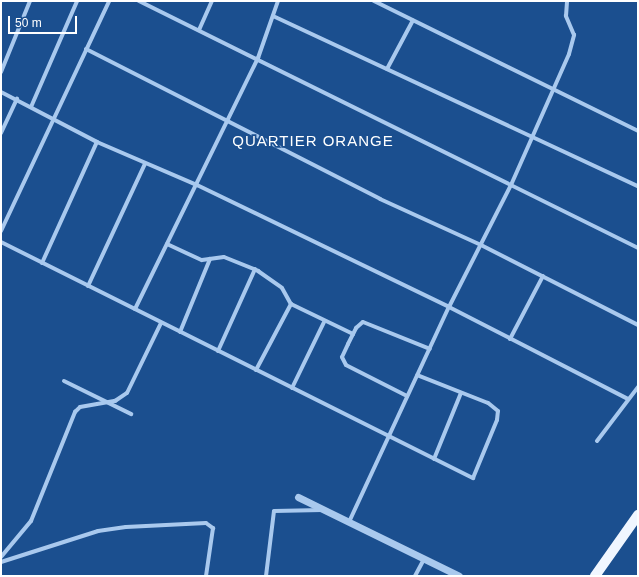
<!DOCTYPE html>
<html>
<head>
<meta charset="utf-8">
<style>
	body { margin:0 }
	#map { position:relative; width:639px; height:577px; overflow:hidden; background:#1b4f8f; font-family:Helvetica,sans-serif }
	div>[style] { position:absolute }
	.minor>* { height:4px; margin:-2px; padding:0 2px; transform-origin:2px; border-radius:2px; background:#a9c9ee }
	.tertiary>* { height:7px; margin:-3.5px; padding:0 3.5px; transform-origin:3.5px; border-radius:3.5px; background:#a9c9ee }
	.primary>* { height:10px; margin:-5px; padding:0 5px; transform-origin:5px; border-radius:5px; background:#f0f6ff }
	span { translate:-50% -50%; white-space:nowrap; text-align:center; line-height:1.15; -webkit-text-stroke:3.5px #1b4f8f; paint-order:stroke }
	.neighbourhood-label { font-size:15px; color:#fff; letter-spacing:1px }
	.frame { position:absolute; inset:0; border:2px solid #fff; pointer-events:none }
	.scale { position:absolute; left:8px; top:16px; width:69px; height:18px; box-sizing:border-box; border:2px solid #fff; border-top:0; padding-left:5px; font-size:12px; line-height:14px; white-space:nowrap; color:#fff; -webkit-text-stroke:3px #1b4f8f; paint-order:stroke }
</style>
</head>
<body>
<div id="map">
	<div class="minor">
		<i style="left:139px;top:1px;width:557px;rotate:26.33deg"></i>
		<i style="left:374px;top:1px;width:294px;rotate:26.2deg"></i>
		<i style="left:273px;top:16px;width:403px;rotate:25deg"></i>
		<i style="left:199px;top:30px;width:32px;rotate:-66deg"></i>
		<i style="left:86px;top:49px;width:330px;rotate:27deg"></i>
		<i style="left:380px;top:199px;width:111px;rotate:24.5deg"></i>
		<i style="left:481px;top:245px;width:176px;rotate:27deg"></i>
		<i style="left:387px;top:69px;width:55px;rotate:-62deg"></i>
		<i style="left:1px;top:72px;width:77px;rotate:-67.8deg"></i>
		<i style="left:1px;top:92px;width:108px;rotate:27.5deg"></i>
		<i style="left:97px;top:142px;width:109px;rotate:23.3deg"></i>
		<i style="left:197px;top:185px;width:280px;rotate:25.8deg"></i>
		<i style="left:449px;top:307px;width:201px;rotate:27.2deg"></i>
		<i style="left:31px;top:107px;width:116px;rotate:-66.5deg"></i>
		<i style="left:1px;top:133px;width:38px;rotate:-65deg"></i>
		<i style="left:1px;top:231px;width:254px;rotate:-64.8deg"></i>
		<i style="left:1px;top:242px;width:528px;rotate:26.57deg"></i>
		<i style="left:473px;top:478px;width:63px;rotate:-67.5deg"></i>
		<i style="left:497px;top:420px;width:9px;rotate:-84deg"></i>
		<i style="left:498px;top:411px;width:13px;rotate:-141deg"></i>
		<i style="left:488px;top:403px;width:76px;rotate:-158.5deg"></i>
		<i style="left:167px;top:244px;width:38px;rotate:25deg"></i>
		<i style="left:202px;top:260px;width:22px;rotate:-8deg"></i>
		<i style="left:224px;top:257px;width:37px;rotate:22deg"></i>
		<i style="left:258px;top:271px;width:29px;rotate:35deg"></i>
		<i style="left:282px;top:288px;width:18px;rotate:61deg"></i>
		<i style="left:42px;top:263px;width:133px;rotate:-65.6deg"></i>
		<i style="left:88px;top:286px;width:135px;rotate:-65deg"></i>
		<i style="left:135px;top:309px;width:280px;rotate:-63.9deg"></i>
		<i style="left:258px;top:58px;width:60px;rotate:-70.7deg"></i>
		<i style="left:180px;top:332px;width:79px;rotate:-67.7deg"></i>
		<i style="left:510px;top:339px;width:71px;rotate:-62.4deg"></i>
		<i style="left:218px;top:351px;width:90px;rotate:-65.7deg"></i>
		<i style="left:256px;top:370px;width:75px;rotate:-62.1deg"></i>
		<i style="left:291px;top:304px;width:69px;rotate:25.8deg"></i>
		<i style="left:64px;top:381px;width:75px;rotate:26.2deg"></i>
		<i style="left:292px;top:388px;width:73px;rotate:-64.1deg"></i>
		<i style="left:407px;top:396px;width:68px;rotate:-153.1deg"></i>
		<i style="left:346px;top:365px;width:9px;rotate:-117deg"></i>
		<i style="left:342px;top:357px;width:14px;rotate:-65deg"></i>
		<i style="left:348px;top:344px;width:18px;rotate:-63deg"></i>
		<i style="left:356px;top:328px;width:9px;rotate:-41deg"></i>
		<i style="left:363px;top:322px;width:72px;rotate:21.9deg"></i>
		<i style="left:597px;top:441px;width:68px;rotate:-52.8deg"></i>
		<i style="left:434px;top:459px;width:71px;rotate:-67.8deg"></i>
		<i style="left:349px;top:522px;width:237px;rotate:-65.1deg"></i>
		<i style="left:449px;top:307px;width:137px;rotate:-63.1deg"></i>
		<i style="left:511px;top:185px;width:143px;rotate:-66.1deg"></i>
		<i style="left:569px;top:54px;width:20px;rotate:-75deg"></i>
		<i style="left:574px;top:35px;width:21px;rotate:-113deg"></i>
		<i style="left:566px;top:16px;width:15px;rotate:-86deg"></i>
		<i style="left:1px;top:557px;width:47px;rotate:-50.2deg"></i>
		<i style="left:31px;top:521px;width:118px;rotate:-68deg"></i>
		<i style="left:75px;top:412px;width:7px;rotate:-45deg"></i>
		<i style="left:80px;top:407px;width:36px;rotate:-10deg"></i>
		<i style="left:115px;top:401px;width:14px;rotate:-34deg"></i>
		<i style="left:127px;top:393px;width:78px;rotate:-64.1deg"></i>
		<i style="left:1px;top:562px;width:102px;rotate:-17.7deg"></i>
		<i style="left:98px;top:531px;width:28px;rotate:-8deg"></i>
		<i style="left:126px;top:527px;width:80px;rotate:-2.9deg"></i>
		<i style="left:206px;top:523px;width:9px;rotate:36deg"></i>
		<i style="left:213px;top:528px;width:49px;rotate:98.3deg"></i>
		<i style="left:266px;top:576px;width:65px;rotate:-83deg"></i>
		<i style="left:274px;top:511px;width:48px;rotate:-1.2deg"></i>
		<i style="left:415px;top:576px;width:19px;rotate:-62deg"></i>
	</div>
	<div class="tertiary">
		<i style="left:298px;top:497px;width:179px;rotate:26.1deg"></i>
	</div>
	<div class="primary">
		<i style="left:595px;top:576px;width:75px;rotate:-54.8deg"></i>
	</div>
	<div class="neighbourhood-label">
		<span style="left:313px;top:141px">QUARTIER ORANGE</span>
	</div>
	<div class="frame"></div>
	<div class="scale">50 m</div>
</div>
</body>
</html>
